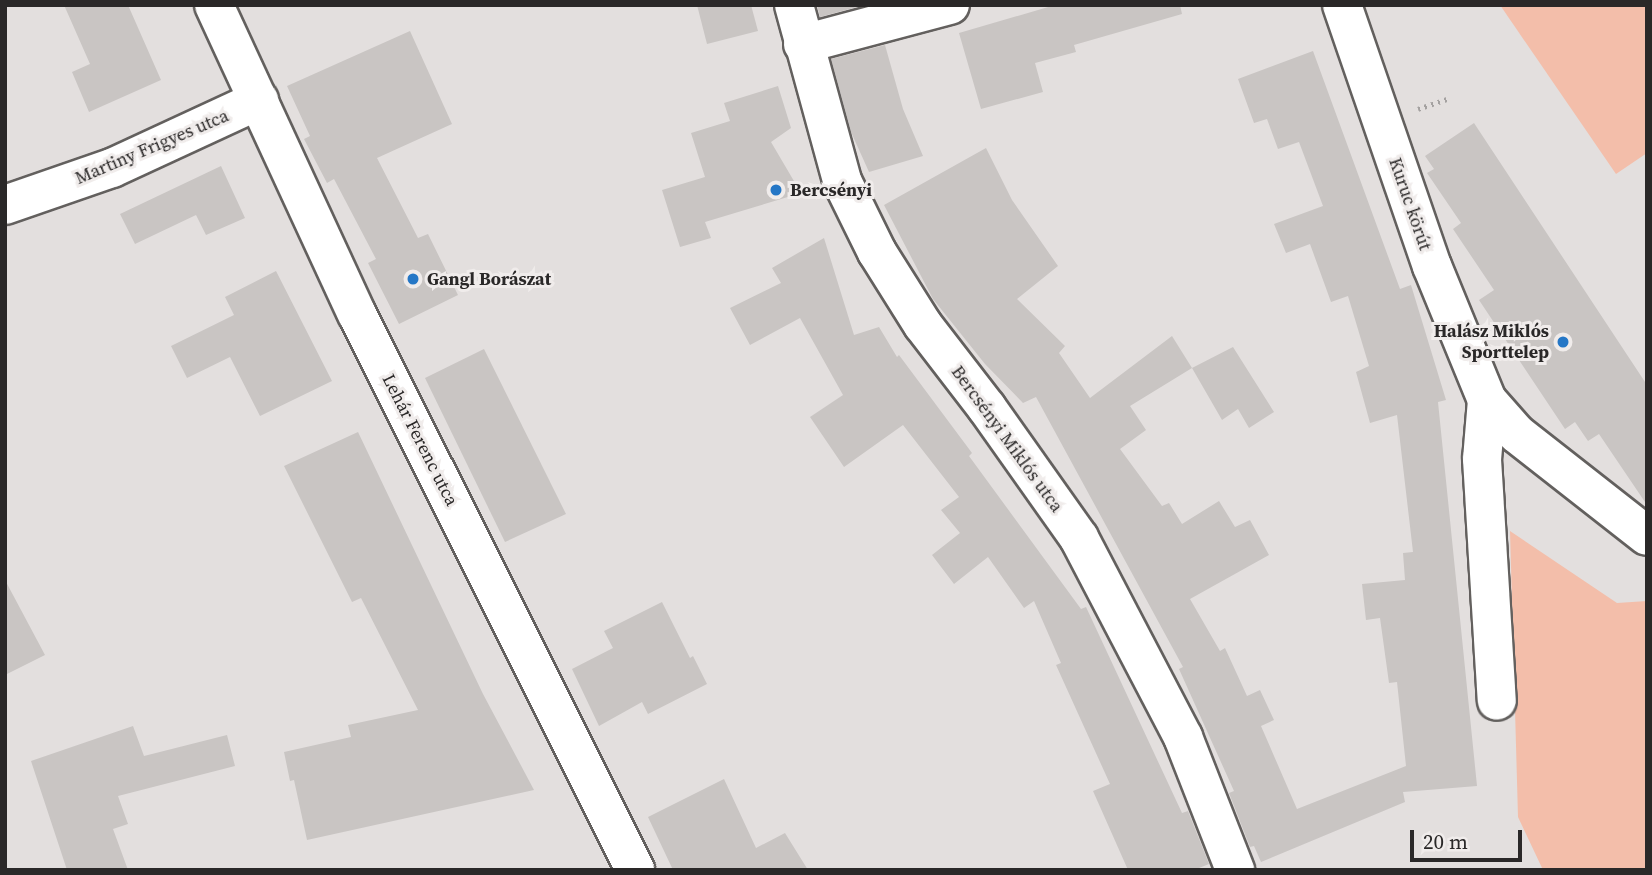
<!DOCTYPE html>
<html>
<head>
<meta charset="utf-8">
<style>
	body { margin:0 }
	#map { position:relative; width:1652px; height:875px; overflow:hidden; background:#e3dfde; font-family:"Source Serif 4",serif }
	div>[style] { position:absolute }
	.green>* { inset:0; background:#f3beaa }
	.building>* { inset:0; background:#c9c5c3 }
	.path>* { height:4.5px; margin-top:-2.25px; transform-origin:0; background:repeating-linear-gradient(90deg,#a4a1a0 0 2px,transparent 0 7px) }
	.roads { filter:drop-shadow(2px 0 #63605e) drop-shadow(-2px 0 #63605e) drop-shadow(0 2px #63605e) drop-shadow(0 -2px #63605e) }
	.minor>* { height:38px; margin:-19px; padding:0 19px; transform-origin:19px; border-radius:19px; background:#fff }
	.dots>* { width:19px; height:19px; translate:-50% -50%; box-sizing:border-box; border:4px solid #f0eceb; border-radius:50% }
	span { translate:-50% -50%; white-space:nowrap; text-align:center; line-height:1.15; -webkit-text-stroke:6px #f0eceb; paint-order:stroke }
	.street-label { font-size:18px; color:#2a2828 }
	.poi-label { font-size:18px; color:#2a2828; font-weight:700 }
	.left { translate:0 -50%; text-align:left }
	.right { translate:-100% -50%; text-align:right }
	.frame { position:absolute; inset:0; border:7px solid #2a2828; pointer-events:none }
	.scale { position:absolute; left:1410px; top:830px; width:112px; height:32px; box-sizing:border-box; border:4px solid #2a2828; border-top:0; padding-left:9px; font-size:21px; line-height:24px; white-space:nowrap; color:#2a2828; -webkit-text-stroke:5px #f0eceb; paint-order:stroke }
</style>
</head>
<body>
<div id="map">
	<div class="green">
		<i style="clip-path:polygon(1500px 5px,1647px 5px,1647px 153px,1616px 174px)"></i>
		<i style="clip-path:polygon(1510px 531px,1617px 603px,1647px 601px,1647px 870px,1543px 870px,1518px 817px)"></i>
	</div>
	<div class="building">
		<i style="clip-path:polygon(64px 5px,128px 5px,161px 80px,89px 112px,72px 72px,90px 64px)"></i>
		<i style="clip-path:polygon(697px 5px,751px 5px,758px 31px,707px 44px)"></i>
		<i style="clip-path:polygon(817px 5px,864px 5px,820px 17px)"></i>
		<i style="clip-path:polygon(1055px 5px,1180px 5px,1182px 14px,1074px 45px,1076px 52px,1035px 63px,1043px 92px,981px 109px,959px 33px)"></i>
		<i style="clip-path:polygon(410px 31px,452px 124px,377px 158px,418px 238px,428px 234px,458px 295px,399px 324px,368px 263px,376px 259px,334px 179px,327px 183px,304px 139px,310px 136px,287px 86px)"></i>
		<i style="clip-path:polygon(885px 45px,903px 109px,923px 156px,869px 172px,851px 132px,831px 59px)"></i>
		<i style="clip-path:polygon(1313px 51px,1400px 289px,1411px 285px,1446px 400px,1438px 402px,1477px 786px,1403px 792px,1405px 802px,1261px 862px,1254px 846px,1250px 847px,1229px 793px,1234px 791px,1179px 669px,1183px 667px,1036px 397px,1023px 403px,985px 364px,933px 299px,884px 205px,986px 148px,1012px 200px,1058px 266px,1017px 299px,1065px 346px,1059px 353px,1090px 398px,1172px 336px,1192px 368px,1130px 406px,1146px 430px,1120px 449px,1162px 506px,1169px 503px,1182px 524px,1219px 501px,1235px 527px,1250px 520px,1269px 555px,1190px 599px,1220px 651px,1225px 648px,1247px 696px,1260px 690px,1274px 720px,1261px 726px,1297px 809px,1406px 766px,1397px 682px,1389px 683px,1380px 618px,1366px 620px,1362px 584px,1405px 580px,1403px 553px,1413px 552px,1397px 415px,1370px 423px,1356px 372px,1369px 366px,1348px 296px,1331px 302px,1310px 244px,1286px 253px,1274px 224px,1323px 206px,1299px 142px,1278px 149px,1267px 119px,1254px 123px,1238px 79px)"></i>
		<i style="clip-path:polygon(778px 86px,791px 128px,771px 142px,801px 193px,705px 222px,711px 238px,680px 247px,662px 190px,705px 177px,691px 133px,730px 121px,724px 103px)"></i>
		<i style="clip-path:polygon(1474px 123px,1647px 385px,1647px 505px,1599px 434px,1588px 441px,1575px 422px,1565px 429px,1479px 300px,1494px 290px,1453px 229px,1461px 223px,1427px 173px,1434px 169px,1425px 156px)"></i>
		<i style="clip-path:polygon(221px 166px,245px 218px,206px 235px,196px 215px,135px 244px,120px 214px)"></i>
		<i style="clip-path:polygon(824px 238px,854px 335px,879px 327px,897px 357px,899px 355px,972px 453px,969px 456px,1081px 609px,1086px 607px,1182px 813px,1188px 811px,1209px 864px,1194px 870px,1128px 870px,1093px 791px,1110px 784px,1056px 665px,1061px 663px,1034px 601px,1024px 608px,988px 557px,954px 584px,932px 555px,960px 533px,941px 510px,959px 497px,903px 425px,844px 467px,810px 417px,843px 395px,800px 318px,750px 345px,730px 308px,781px 283px,772px 268px)"></i>
		<i style="clip-path:polygon(276px 271px,332px 381px,260px 416px,230px 357px,187px 378px,171px 346px,234px 315px,225px 297px)"></i>
		<i style="clip-path:polygon(1233px 347px,1274px 412px,1249px 428px,1238px 409px,1222px 420px,1192px 368px)"></i>
		<i style="clip-path:polygon(484px 349px,566px 514px,505px 542px,425px 378px)"></i>
		<i style="clip-path:polygon(358px 432px,483px 694px,534px 790px,307px 840px,294px 780px,290px 781px,284px 752px,351px 737px,348px 725px,418px 710px,361px 598px,352px 602px,284px 466px)"></i>
		<i style="clip-path:polygon(5px 580px,45px 655px,5px 675px)"></i>
		<i style="clip-path:polygon(662px 602px,690px 658px,693px 656px,707px 684px,648px 714px,642px 702px,599px 726px,572px 669px,613px 648px,604px 631px)"></i>
		<i style="clip-path:polygon(133px 726px,144px 756px,227px 735px,235px 766px,118px 796px,128px 824px,113px 829px,128px 870px,67px 870px,31px 761px)"></i>
		<i style="clip-path:polygon(724px 779px,756px 848px,785px 833px,808px 870px,673px 870px,648px 817px)"></i>
	</div>
	<div class="path">
		<i style="left:1418px;top:109px;width:31px;rotate:-19deg"></i>
	</div>
	<div class="roads">
		<div class="minor">
			<i style="left:214px;top:5px;width:340px;rotate:65.2deg"></i>
			<i style="left:357px;top:314px;width:622px;rotate:63.43deg"></i>
			<i style="left:794px;top:5px;width:182px;rotate:74.7deg"></i>
			<i style="left:842px;top:181px;width:79px;rotate:63.8deg"></i>
			<i style="left:877px;top:252px;width:86px;rotate:57.8deg"></i>
			<i style="left:923px;top:325px;width:105px;rotate:52.4deg"></i>
			<i style="left:987px;top:408px;width:159px;rotate:54.7deg"></i>
			<i style="left:1079px;top:538px;width:225px;rotate:62.4deg"></i>
			<i style="left:1183px;top:737px;width:143px;rotate:68.6deg"></i>
			<i style="left:1342px;top:5px;width:276px;rotate:71deg"></i>
			<i style="left:1432px;top:266px;width:145px;rotate:67.7deg"></i>
			<i style="left:1487px;top:400px;width:45px;rotate:48.6deg"></i>
			<i style="left:1517px;top:434px;width:165px;rotate:38.1deg"></i>
			<i style="left:803px;top:44px;width:152px;rotate:-14.9deg"></i>
			<i style="left:5px;top:205px;width:113px;rotate:-19.1deg"></i>
			<i style="left:112px;top:168px;width:162px;rotate:-24.8deg"></i>
			<i style="left:1487px;top:400px;width:59px;rotate:94.8deg"></i>
			<i style="left:1482px;top:459px;width:242px;rotate:86.5deg"></i>
		</div>
	</div>
	<div class="dots">
		<i style="left:776px;top:190px;background:#2577c6"></i>
		<i style="left:413px;top:279px;background:#2577c6"></i>
		<i style="left:1563px;top:342px;background:#2577c6"></i>
	</div>
	<div class="street-label">
		<span style="left:152px;top:147px;rotate:-23deg">Martiny Frigyes utca</span>
		<span style="left:1410px;top:204px;rotate:71deg">Kuruc körút</span>
		<span style="left:1007px;top:439px;rotate:54deg">Bercsényi Miklós utca</span>
		<span style="left:420px;top:440px;rotate:63deg">Lehár Ferenc utca</span>
	</div>
	<div class="poi-label">
		<span class="left" style="left:790px;top:190px">Bercsényi</span>
		<span class="left" style="left:427px;top:279px">Gangl Borászat</span>
		<span class="right" style="left:1549px;top:342px">Halász Miklós<br>Sporttelep</span>
	</div>
	<div class="frame"></div>
	<div class="scale">20 m</div>
</div>
</body>
</html>
